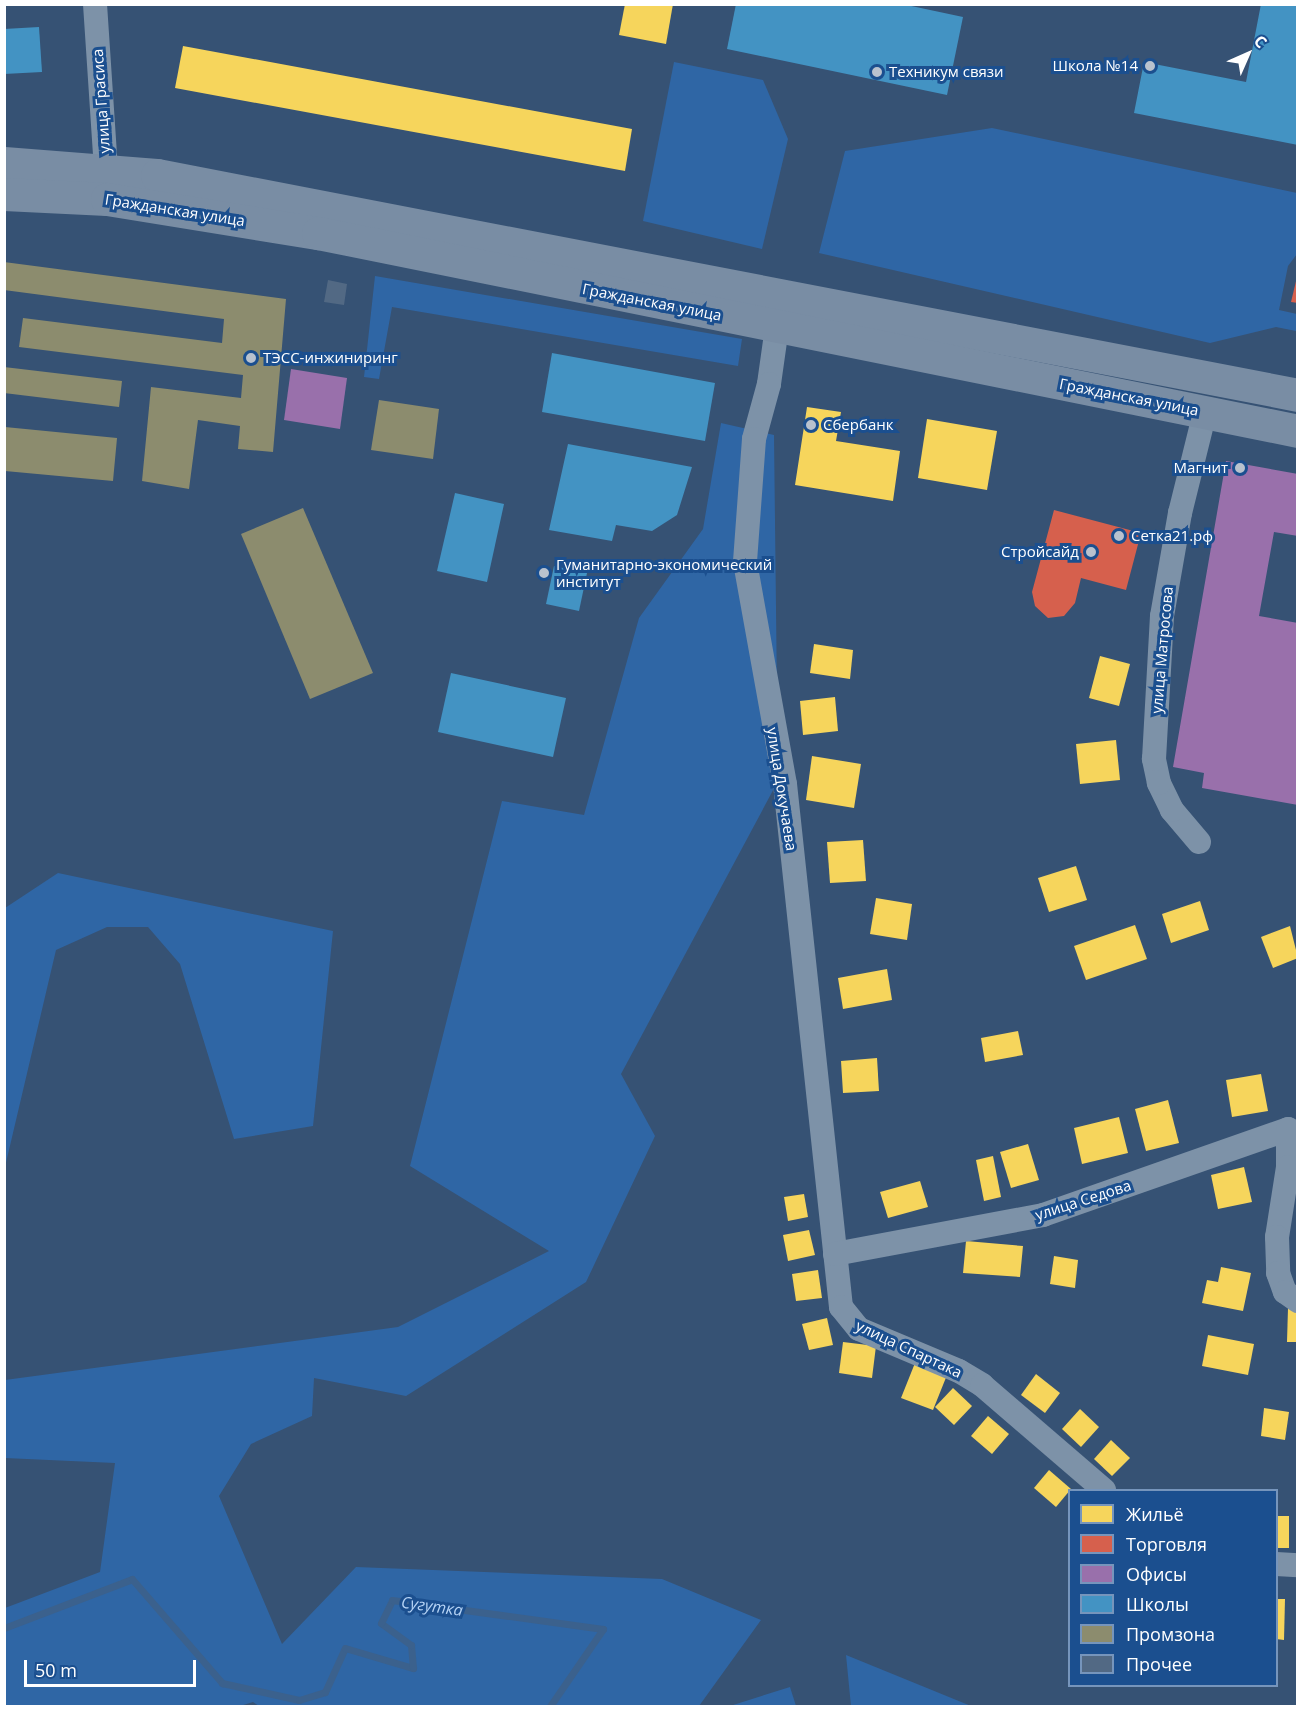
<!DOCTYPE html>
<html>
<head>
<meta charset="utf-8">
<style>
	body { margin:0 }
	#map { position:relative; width:1302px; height:1711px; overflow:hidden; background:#365274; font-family:"Open Sans",sans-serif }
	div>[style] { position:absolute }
	.green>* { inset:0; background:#2f66a5 }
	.homes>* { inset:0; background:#f6d55c }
	.shops>* { inset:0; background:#d6604d }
	.offices>* { inset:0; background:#9970ab }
	.schools>* { inset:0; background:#4393c3 }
	.industry>* { inset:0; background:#8c8c6e }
	.stream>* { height:7px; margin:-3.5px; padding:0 3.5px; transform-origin:3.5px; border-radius:3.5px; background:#3b618d }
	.building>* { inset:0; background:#526984 }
	.street>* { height:24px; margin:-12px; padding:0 12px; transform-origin:12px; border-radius:12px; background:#7d92a8 }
	.secondary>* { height:33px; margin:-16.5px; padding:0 16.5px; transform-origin:16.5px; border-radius:16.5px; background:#798da4 }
	.dots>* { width:16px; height:16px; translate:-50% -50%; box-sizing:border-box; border:3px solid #1b4f8f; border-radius:50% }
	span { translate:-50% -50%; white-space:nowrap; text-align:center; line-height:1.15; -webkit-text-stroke:6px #1b4f8f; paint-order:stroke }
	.poi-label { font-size:15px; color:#fff }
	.right { translate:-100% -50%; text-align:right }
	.left { translate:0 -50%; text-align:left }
	.street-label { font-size:15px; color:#fff }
	.water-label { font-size:16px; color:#b5d3f5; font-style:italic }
	.frame { position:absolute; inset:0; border:6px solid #fff; pointer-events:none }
	.legend { position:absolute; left:1068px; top:1489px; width:210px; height:198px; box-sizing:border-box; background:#1b4f8f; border:2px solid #7695bc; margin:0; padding:8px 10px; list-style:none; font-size:18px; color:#fff }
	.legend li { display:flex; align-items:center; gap:12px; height:30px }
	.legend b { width:30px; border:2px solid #7695bc }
	.north { position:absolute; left:1218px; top:24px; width:60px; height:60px; -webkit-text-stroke:4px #1b4f8f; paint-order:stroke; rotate:45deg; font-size:16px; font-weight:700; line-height:24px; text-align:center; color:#fff }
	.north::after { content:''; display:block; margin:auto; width:21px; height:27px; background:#fff; clip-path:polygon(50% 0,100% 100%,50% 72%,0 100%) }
	.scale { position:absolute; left:24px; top:1660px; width:172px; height:27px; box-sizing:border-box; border:3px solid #fff; border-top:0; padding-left:8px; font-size:18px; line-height:21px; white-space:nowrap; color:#fff; -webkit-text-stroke:4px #1b4f8f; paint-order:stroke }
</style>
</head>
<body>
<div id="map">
	<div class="green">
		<i style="clip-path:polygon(674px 62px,763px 80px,788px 139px,762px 249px,643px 221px)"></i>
		<i style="clip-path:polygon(992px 128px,1297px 193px,1297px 254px,1288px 266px,1279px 310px,1297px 314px,1296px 331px,1276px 327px,1210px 343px,819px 253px,845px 151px)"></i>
		<i style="clip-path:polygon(375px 276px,742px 339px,738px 366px,392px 307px,379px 379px,364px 377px)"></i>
		<i style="clip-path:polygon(721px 423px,774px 435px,778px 781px,621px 1074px,655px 1136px,586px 1282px,406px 1396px,314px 1378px,312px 1416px,251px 1444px,219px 1496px,282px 1644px,356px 1567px,662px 1579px,761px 1620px,699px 1706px,259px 1706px,253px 1702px,240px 1706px,5px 1706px,5px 1608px,100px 1572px,115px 1463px,5px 1458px,5px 1380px,398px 1327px,549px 1251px,410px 1166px,502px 801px,584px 815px,639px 618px,703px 529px)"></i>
		<i style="clip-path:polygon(58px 873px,333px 931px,313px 1126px,234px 1139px,180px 964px,148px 927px,107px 927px,56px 950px,5px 1167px,5px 908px)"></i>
		<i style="clip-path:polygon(846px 1655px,971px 1706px,851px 1706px)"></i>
		<i style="clip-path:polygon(790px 1687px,796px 1706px,730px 1706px)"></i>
	</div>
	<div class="homes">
		<i style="clip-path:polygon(625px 4px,673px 4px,666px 44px,619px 35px)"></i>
		<i style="clip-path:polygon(183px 46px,632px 129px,625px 171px,175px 88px)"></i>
		<i style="clip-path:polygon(807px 407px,841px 412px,836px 441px,900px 451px,893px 501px,795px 485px)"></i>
		<i style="clip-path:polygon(927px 419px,997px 431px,987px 490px,918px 478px)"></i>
		<i style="clip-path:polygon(814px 644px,853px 650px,850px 679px,810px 673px)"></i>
		<i style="clip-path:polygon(1100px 656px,1130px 664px,1119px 706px,1089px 698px)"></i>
		<i style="clip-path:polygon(835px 697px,838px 731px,803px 735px,800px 701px)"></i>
		<i style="clip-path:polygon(1116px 740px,1120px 780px,1080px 784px,1076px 744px)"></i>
		<i style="clip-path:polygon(812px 756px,861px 764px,854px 808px,806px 800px)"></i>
		<i style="clip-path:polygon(863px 840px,866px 881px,830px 883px,827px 842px)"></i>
		<i style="clip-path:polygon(1076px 866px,1087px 900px,1049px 912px,1038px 878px)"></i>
		<i style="clip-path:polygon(876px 898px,912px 904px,907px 940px,870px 934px)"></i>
		<i style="clip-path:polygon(1200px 901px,1209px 930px,1171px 943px,1162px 914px)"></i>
		<i style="clip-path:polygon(1135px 925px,1147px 959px,1086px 980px,1074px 946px)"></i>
		<i style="clip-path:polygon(1290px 926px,1298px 958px,1273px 968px,1261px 937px)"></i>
		<i style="clip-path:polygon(887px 969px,892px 1000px,843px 1009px,838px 978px)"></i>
		<i style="clip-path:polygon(1018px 1031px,1023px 1055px,985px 1062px,981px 1038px)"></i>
		<i style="clip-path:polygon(877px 1058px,879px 1091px,843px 1093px,841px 1061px)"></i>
		<i style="clip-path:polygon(1261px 1074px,1268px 1111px,1232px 1117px,1226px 1080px)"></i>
		<i style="clip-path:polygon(1168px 1100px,1179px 1143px,1146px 1151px,1135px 1109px)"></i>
		<i style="clip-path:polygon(1119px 1117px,1128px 1153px,1082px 1164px,1074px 1128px)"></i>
		<i style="clip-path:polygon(1028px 1144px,1039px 1180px,1011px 1188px,1000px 1152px)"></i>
		<i style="clip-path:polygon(993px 1156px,1001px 1197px,984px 1201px,976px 1160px)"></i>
		<i style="clip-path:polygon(1244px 1167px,1252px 1202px,1218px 1209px,1211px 1175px)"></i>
		<i style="clip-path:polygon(920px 1181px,928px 1207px,888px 1218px,880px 1192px)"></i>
		<i style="clip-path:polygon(804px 1194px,808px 1217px,788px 1221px,784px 1197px)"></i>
		<i style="clip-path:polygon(809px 1230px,815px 1255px,788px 1261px,783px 1235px)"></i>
		<i style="clip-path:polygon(966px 1241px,1023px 1246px,1020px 1277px,963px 1273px)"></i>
		<i style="clip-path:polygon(1054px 1256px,1078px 1260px,1075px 1288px,1050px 1284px)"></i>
		<i style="clip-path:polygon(1221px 1267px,1251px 1273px,1243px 1311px,1202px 1303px,1207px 1280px,1218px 1282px)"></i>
		<i style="clip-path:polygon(818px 1270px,822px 1298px,796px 1301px,792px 1274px)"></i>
		<i style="clip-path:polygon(1288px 1308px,1298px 1308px,1298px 1342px,1287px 1342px)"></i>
		<i style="clip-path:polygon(827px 1318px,833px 1345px,809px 1350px,802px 1324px)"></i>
		<i style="clip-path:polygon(1208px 1335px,1254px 1344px,1248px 1375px,1202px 1366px)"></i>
		<i style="clip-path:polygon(843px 1342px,876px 1346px,872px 1378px,839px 1373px)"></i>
		<i style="clip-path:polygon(915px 1363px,947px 1375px,933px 1410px,901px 1398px)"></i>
		<i style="clip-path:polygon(1036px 1374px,1060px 1393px,1045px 1413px,1021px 1395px)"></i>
		<i style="clip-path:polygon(953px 1388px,972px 1406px,954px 1425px,935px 1407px)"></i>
		<i style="clip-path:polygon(1264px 1408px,1289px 1412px,1285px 1440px,1261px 1436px)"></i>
		<i style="clip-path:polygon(1080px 1409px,1099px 1427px,1081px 1447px,1062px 1429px)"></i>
		<i style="clip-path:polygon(988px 1416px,1009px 1434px,992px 1454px,971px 1436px)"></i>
		<i style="clip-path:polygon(1111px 1440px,1130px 1458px,1112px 1476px,1094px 1459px)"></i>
		<i style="clip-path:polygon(1049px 1470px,1071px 1489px,1056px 1507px,1034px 1488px)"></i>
		<i style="clip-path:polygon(1276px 1516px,1289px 1516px,1289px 1548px,1276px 1548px)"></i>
		<i style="clip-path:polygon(1276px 1599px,1285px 1599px,1284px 1640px,1276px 1639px)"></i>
	</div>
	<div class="shops">
		<i style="clip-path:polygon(1298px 273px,1298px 303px,1291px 302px)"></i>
		<i style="clip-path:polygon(1054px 510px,1141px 533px,1126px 590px,1081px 578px,1075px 603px,1064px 616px,1048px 618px,1035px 606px,1032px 592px)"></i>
	</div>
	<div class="offices">
		<i style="clip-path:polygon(291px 369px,347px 378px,340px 429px,284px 420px)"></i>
		<i style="clip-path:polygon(1226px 461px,1298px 474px,1298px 536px,1274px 532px,1259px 616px,1298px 623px,1298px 805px,1202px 788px,1204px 773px,1173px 767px)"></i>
	</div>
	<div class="schools">
		<i style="clip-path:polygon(736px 4px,902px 4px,963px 17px,947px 95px,727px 49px)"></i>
		<i style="clip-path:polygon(1261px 4px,1298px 4px,1298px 145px,1134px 113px,1144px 62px,1246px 82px)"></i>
		<i style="clip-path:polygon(39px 27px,42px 72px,4px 74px,4px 29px)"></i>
		<i style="clip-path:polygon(552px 353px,715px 383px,705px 441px,542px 412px)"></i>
		<i style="clip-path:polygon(568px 444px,692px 467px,677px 515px,652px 531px,616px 525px,612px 541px,549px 530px)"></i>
		<i style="clip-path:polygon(455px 493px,504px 504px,487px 582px,437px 571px)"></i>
		<i style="clip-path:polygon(554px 566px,587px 573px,579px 611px,546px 604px)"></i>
		<i style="clip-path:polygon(451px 673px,566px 698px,553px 757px,438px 732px)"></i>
	</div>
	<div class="industry">
		<i style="clip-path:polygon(4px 262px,286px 299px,273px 452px,238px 449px,240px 426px,198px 420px,189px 489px,142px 481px,151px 387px,241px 398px,243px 375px,19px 347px,23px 318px,222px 343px,224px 319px,4px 290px)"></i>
		<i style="clip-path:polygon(4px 367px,122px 381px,119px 407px,4px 393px)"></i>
		<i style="clip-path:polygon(379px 400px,439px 409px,433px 459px,371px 450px)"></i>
		<i style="clip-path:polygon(5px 427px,117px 438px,113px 481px,5px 471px)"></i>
		<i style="clip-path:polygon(303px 508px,373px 673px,310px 699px,241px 534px)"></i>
	</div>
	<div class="stream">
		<i style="left:4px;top:1628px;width:137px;rotate:-20.9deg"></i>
		<i style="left:132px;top:1579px;width:138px;rotate:49.1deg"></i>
		<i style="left:222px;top:1683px;width:79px;rotate:12.4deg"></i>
		<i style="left:299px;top:1700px;width:27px;rotate:-17deg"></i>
		<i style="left:325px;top:1692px;width:48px;rotate:-65.6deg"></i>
		<i style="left:345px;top:1648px;width:71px;rotate:16.4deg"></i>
		<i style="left:413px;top:1668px;width:23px;rotate:-95deg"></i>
		<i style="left:411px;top:1645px;width:37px;rotate:-144deg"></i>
		<i style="left:381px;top:1623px;width:25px;rotate:-64deg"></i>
		<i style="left:392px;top:1600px;width:213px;rotate:7.8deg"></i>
		<i style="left:603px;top:1629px;width:93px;rotate:124.5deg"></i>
	</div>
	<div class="building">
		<i style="clip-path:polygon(328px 280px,347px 284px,344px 305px,324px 302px)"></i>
	</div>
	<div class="street">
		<i style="left:95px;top:4px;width:165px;rotate:86.2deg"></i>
		<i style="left:777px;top:327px;width:58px;rotate:98deg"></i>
		<i style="left:769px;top:384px;width:57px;rotate:105.3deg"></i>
		<i style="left:754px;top:439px;width:123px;rotate:94.2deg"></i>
		<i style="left:745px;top:562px;width:226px;rotate:79.8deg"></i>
		<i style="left:785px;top:784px;width:526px;rotate:83.89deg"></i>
		<i style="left:841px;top:1307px;width:28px;rotate:51deg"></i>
		<i style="left:859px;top:1329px;width:108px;rotate:22.8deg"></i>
		<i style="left:959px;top:1371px;width:27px;rotate:31deg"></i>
		<i style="left:982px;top:1385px;width:161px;rotate:40.7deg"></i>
		<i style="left:1199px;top:842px;width:42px;rotate:-130.2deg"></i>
		<i style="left:1172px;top:810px;width:30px;rotate:-116deg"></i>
		<i style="left:1159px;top:783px;width:25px;rotate:-102deg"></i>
		<i style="left:1154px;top:759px;width:143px;rotate:-86.8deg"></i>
		<i style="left:1162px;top:616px;width:105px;rotate:-80.1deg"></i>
		<i style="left:1180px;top:513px;width:104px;rotate:-76.1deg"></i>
		<i style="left:835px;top:1254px;width:212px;rotate:-10.6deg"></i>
		<i style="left:1043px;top:1215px;width:260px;rotate:-19.3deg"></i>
		<i style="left:1288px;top:1129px;width:38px;rotate:90deg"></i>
		<i style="left:1288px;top:1167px;width:71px;rotate:98.9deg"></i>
		<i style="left:1277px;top:1237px;width:36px;rotate:88deg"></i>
		<i style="left:1278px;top:1273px;width:20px;rotate:70deg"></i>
		<i style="left:1285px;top:1292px;width:16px;rotate:35deg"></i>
		<i style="left:1276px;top:1564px;width:22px;rotate:3deg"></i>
	</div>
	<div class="secondary">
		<i style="left:4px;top:163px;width:153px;rotate:4.5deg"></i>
		<i style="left:157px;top:175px;width:1162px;rotate:10.91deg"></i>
		<i style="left:4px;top:194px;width:103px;rotate:2.8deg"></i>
		<i style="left:107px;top:199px;width:214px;rotate:9.2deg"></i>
		<i style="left:318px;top:233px;width:1000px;rotate:11.42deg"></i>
	</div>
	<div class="dots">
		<i style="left:1150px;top:66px;background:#b9c2ce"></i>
		<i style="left:877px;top:72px;background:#b9c2ce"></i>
		<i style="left:251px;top:358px;background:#b9c2ce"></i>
		<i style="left:811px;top:425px;background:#b9c2ce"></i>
		<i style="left:1240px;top:468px;background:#b9c2ce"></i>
		<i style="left:1119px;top:536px;background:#b9c2ce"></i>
		<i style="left:1091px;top:552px;background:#b9c2ce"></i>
		<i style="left:544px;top:573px;background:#b9c2ce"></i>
	</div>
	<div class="poi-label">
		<span class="right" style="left:1138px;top:66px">Школа №14</span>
		<span class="left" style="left:889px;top:72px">Техникум связи</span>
		<span class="left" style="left:263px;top:358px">ТЭСС-инжиниринг</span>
		<span class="left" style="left:823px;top:425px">Сбербанк</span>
		<span class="right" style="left:1228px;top:468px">Магнит</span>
		<span class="left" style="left:1131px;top:536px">Сетка21.рф</span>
		<span class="right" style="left:1079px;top:552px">Стройсайд</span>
		<span class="left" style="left:556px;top:573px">Гуманитарно-экономический<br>институт</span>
	</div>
	<div class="street-label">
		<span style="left:101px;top:101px;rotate:-94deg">улица Грасиса</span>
		<span style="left:175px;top:210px;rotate:9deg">Гражданская улица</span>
		<span style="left:652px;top:302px;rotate:11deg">Гражданская улица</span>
		<span style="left:1129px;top:397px;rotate:11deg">Гражданская улица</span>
		<span style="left:1162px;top:650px;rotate:-85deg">улица Матросова</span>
		<span style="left:782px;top:789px;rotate:81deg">улица Докучаева</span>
		<span style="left:1083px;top:1200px;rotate:-18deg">улица Седова</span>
		<span style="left:909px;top:1349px;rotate:25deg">улица Спартака</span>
	</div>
	<div class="water-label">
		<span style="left:432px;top:1606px;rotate:8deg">Сугутка</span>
	</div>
	<div class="frame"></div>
	<ul class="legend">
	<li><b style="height:16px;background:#f6d55c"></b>Жильё</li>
	<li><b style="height:16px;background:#d6604d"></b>Торговля</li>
	<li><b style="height:16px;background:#9970ab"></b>Офисы</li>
	<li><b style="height:16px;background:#4393c3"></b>Школы</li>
	<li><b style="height:16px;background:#8c8c6e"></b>Промзона</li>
	<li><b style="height:16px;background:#526984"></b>Прочее</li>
	</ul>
	<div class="north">С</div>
	<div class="scale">50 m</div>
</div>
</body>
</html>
